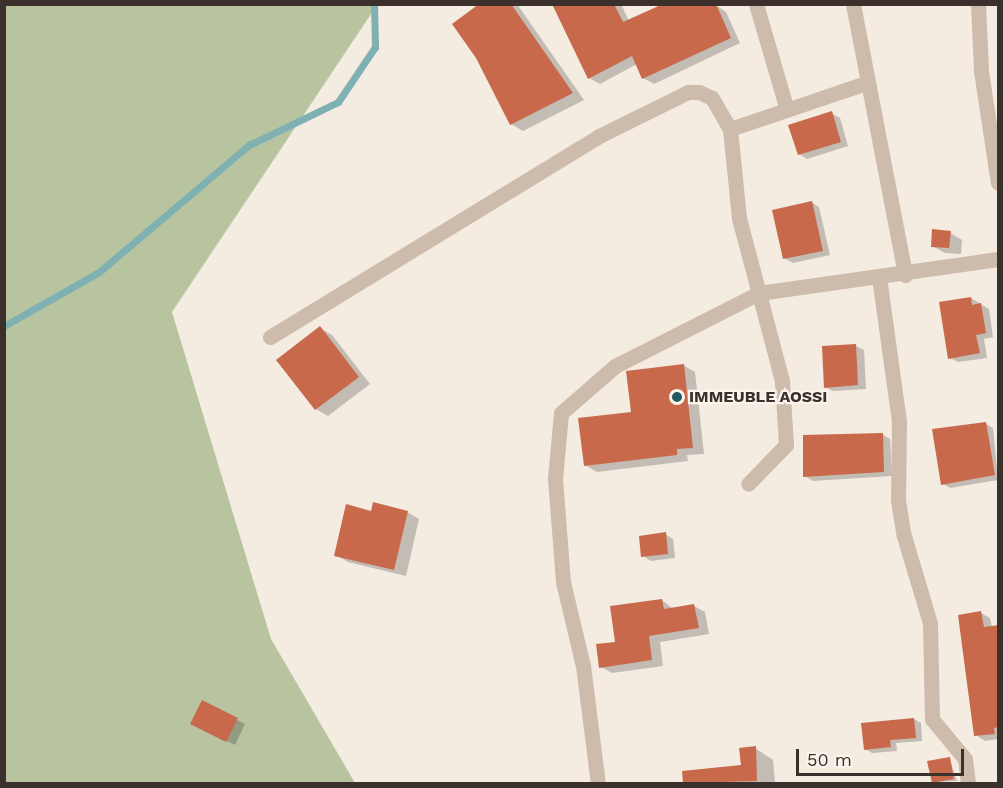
<!DOCTYPE html>
<html>
<head>
<meta charset="utf-8">
<style>
	body { margin:0 }
	#map { position:relative; width:1003px; height:788px; overflow:hidden; background:#f4ebe1; font-family:"Work Sans",sans-serif }
	div>[style] { position:absolute }
	.green>* { inset:0; background:#b8c4a0 }
	.shadow>* { inset:0; background:#0003 }
	.stream>* { height:7px; margin:-3.5px; padding:0 3.5px; transform-origin:3.5px; border-radius:3.5px; background:#7fb0b2 }
	.building>* { inset:0; background:#c8694b }
	.minor>* { height:15px; margin:-7.5px; padding:0 7.5px; transform-origin:7.5px; border-radius:7.5px; background:#cdbbac }
	.tertiary>* { height:15px; margin:-7.5px; padding:0 7.5px; transform-origin:7.5px; border-radius:7.5px; background:#cdbbac }
	.dots>* { width:16px; height:16px; translate:-50% -50%; box-sizing:border-box; border:3px solid #fbf5ee; border-radius:50% }
	span { translate:-50% -50%; white-space:nowrap; text-align:center; line-height:1.15; -webkit-text-stroke:4.5px #fbf5ee; paint-order:stroke }
	.poi-label { font-size:16px; color:#3b302b; font-weight:700 }
	.left { translate:0 -50%; text-align:left }
	.frame { position:absolute; inset:0; border:6px solid #3b302b; pointer-events:none }
	.scale { position:absolute; left:796px; top:749px; width:168px; height:27px; box-sizing:border-box; border:3px solid #3b302b; border-top:0; padding-left:8px; font-size:18px; line-height:21px; white-space:nowrap; color:#3b302b; -webkit-text-stroke:4px #fbf5ee; paint-order:stroke }
</style>
</head>
<body>
<div id="map">
	<div class="green">
		<i style="clip-path:polygon(5px 5px,377px 5px,172px 312px,271px 639px,355px 783px,5px 784px)"></i>
	</div>
	<div class="shadow">
		<i style="clip-path:polygon(482px 4px,517px 4px,584px 100px,523px 131px,511px 124px)"></i>
		<i style="clip-path:polygon(553px 4px,621px 4px,629px 21px,659px 8px,658px 4px,714px 4px,726px 12px,740px 43px,654px 84px,643px 78px,637px 64px,600px 84px,589px 78px)"></i>
		<i style="clip-path:polygon(831px 113px,840px 118px,848px 146px,807px 159px,799px 154px)"></i>
		<i style="clip-path:polygon(811px 202px,819px 207px,830px 255px,793px 263px,784px 258px)"></i>
		<i style="clip-path:polygon(950px 233px,962px 240px,961px 254px,945px 253px,932px 246px)"></i>
		<i style="clip-path:polygon(971px 298px,989px 309px,993px 337px,984px 339px,987px 358px,958px 362px,950px 358px)"></i>
		<i style="clip-path:polygon(320px 328px,332px 335px,370px 384px,328px 416px,316px 409px,279px 360px)"></i>
		<i style="clip-path:polygon(856px 346px,864px 350px,866px 389px,833px 391px,825px 387px)"></i>
		<i style="clip-path:polygon(683px 365px,695px 372px,704px 454px,687px 455px,688px 461px,597px 472px,585px 465px)"></i>
		<i style="clip-path:polygon(986px 424px,993px 428px,998px 480px,950px 488px,943px 484px)"></i>
		<i style="clip-path:polygon(882px 434px,890px 439px,892px 476px,813px 481px,805px 476px)"></i>
		<i style="clip-path:polygon(372px 512px,407px 512px,419px 519px,406px 576px,348px 562px,336px 555px)"></i>
		<i style="clip-path:polygon(665px 534px,673px 539px,675px 558px,651px 561px,643px 556px)"></i>
		<i style="clip-path:polygon(662px 600px,673px 609px,694px 606px,705px 612px,709px 634px,660px 642px,663px 666px,612px 673px,601px 667px)"></i>
		<i style="clip-path:polygon(981px 613px,990px 618px,992px 627px,998px 627px,998px 739px,985px 741px,976px 735px)"></i>
		<i style="clip-path:polygon(914px 719px,921px 723px,922px 741px,896px 743px,897px 751px,872px 753px,865px 749px)"></i>
		<i style="clip-path:polygon(237px 720px,245px 724px,235px 745px,200px 728px)"></i>
		<i style="clip-path:polygon(755px 748px,773px 760px,775px 783px,707px 784px,706px 770px,742px 766px)"></i>
		<i style="clip-path:polygon(949px 758px,957px 781px,933px 782px)"></i>
	</div>
	<div class="stream">
		<i style="left:4px;top:326px;width:109px;rotate:-29.6deg"></i>
		<i style="left:99px;top:272px;width:197px;rotate:-40.3deg"></i>
		<i style="left:249px;top:145px;width:99px;rotate:-25.8deg"></i>
		<i style="left:338px;top:102px;width:66px;rotate:-56.1deg"></i>
		<i style="left:375px;top:47px;width:43px;rotate:-91.3deg"></i>
	</div>
	<div class="building">
		<i style="clip-path:polygon(479px 4px,511px 4px,573px 93px,510px 125px,476px 58px,452px 24px)"></i>
		<i style="clip-path:polygon(552px 4px,614px 4px,623px 22px,663px 4px,716px 4px,731px 38px,642px 79px,632px 56px,588px 79px)"></i>
		<i style="clip-path:polygon(832px 111px,841px 142px,798px 155px,788px 125px)"></i>
		<i style="clip-path:polygon(812px 201px,823px 251px,783px 259px,772px 210px)"></i>
		<i style="clip-path:polygon(932px 229px,951px 231px,949px 248px,931px 247px)"></i>
		<i style="clip-path:polygon(971px 297px,972px 305px,981px 303px,986px 333px,976px 335px,980px 353px,948px 359px,939px 302px)"></i>
		<i style="clip-path:polygon(320px 326px,359px 377px,315px 410px,276px 360px)"></i>
		<i style="clip-path:polygon(856px 344px,858px 385px,824px 388px,822px 346px)"></i>
		<i style="clip-path:polygon(684px 364px,693px 448px,677px 449px,677px 455px,584px 466px,578px 418px,631px 412px,626px 371px)"></i>
		<i style="clip-path:polygon(986px 422px,995px 475px,941px 485px,932px 429px)"></i>
		<i style="clip-path:polygon(883px 433px,884px 472px,803px 477px,803px 435px)"></i>
		<i style="clip-path:polygon(373px 502px,408px 511px,394px 570px,334px 556px,346px 504px,371px 511px)"></i>
		<i style="clip-path:polygon(666px 532px,668px 554px,641px 557px,639px 536px)"></i>
		<i style="clip-path:polygon(662px 599px,664px 609px,694px 604px,699px 628px,649px 636px,652px 660px,599px 668px,596px 644px,615px 642px,610px 606px)"></i>
		<i style="clip-path:polygon(981px 611px,984px 627px,999px 625px,999px 727px,994px 728px,995px 734px,974px 736px,958px 615px)"></i>
		<i style="clip-path:polygon(202px 700px,238px 718px,226px 742px,190px 724px)"></i>
		<i style="clip-path:polygon(914px 718px,916px 738px,890px 740px,891px 747px,864px 750px,861px 723px)"></i>
		<i style="clip-path:polygon(756px 746px,757px 781px,683px 783px,682px 771px,741px 765px,739px 748px)"></i>
		<i style="clip-path:polygon(950px 757px,954px 779px,932px 783px,927px 761px)"></i>
	</div>
	<div class="minor">
		<i style="left:756px;top:4px;width:110px;rotate:73.7deg"></i>
		<i style="left:853px;top:4px;width:276px;rotate:79.1deg"></i>
		<i style="left:730px;top:129px;width:144px;rotate:-18.7deg"></i>
		<i style="left:879px;top:277px;width:145px;rotate:82.1deg"></i>
		<i style="left:899px;top:421px;width:79px;rotate:90.7deg"></i>
		<i style="left:898px;top:500px;width:36px;rotate:81deg"></i>
		<i style="left:904px;top:536px;width:91px;rotate:73.4deg"></i>
		<i style="left:930px;top:623px;width:96px;rotate:88.8deg"></i>
		<i style="left:932px;top:719px;width:52px;rotate:50.5deg"></i>
		<i style="left:965px;top:759px;width:25px;rotate:83deg"></i>
		<i style="left:270px;top:337px;width:386px;rotate:-31.4deg"></i>
		<i style="left:599px;top:136px;width:99px;rotate:-26.3deg"></i>
		<i style="left:688px;top:92px;width:11px"></i>
		<i style="left:699px;top:92px;width:14px;rotate:25deg"></i>
		<i style="left:712px;top:98px;width:36px;rotate:60deg"></i>
		<i style="left:730px;top:129px;width:89px;rotate:84.2deg"></i>
		<i style="left:739px;top:218px;width:169px;rotate:75.2deg"></i>
		<i style="left:782px;top:381px;width:64px;rotate:86.4deg"></i>
		<i style="left:786px;top:445px;width:54px;rotate:134.3deg"></i>
		<i style="left:598px;top:784px;width:119px;rotate:-97.2deg"></i>
		<i style="left:583px;top:666px;width:86px;rotate:-103.4deg"></i>
		<i style="left:563px;top:582px;width:103px;rotate:-94.4deg"></i>
		<i style="left:555px;top:479px;width:66px;rotate:-84.8deg"></i>
		<i style="left:561px;top:413px;width:72px;rotate:-41deg"></i>
		<i style="left:615px;top:366px;width:161px;rotate:-26.9deg"></i>
		<i style="left:759px;top:293px;width:241px;rotate:-8.1deg"></i>
	</div>
	<div class="tertiary">
		<i style="left:978px;top:4px;width:67px;rotate:87.4deg"></i>
		<i style="left:981px;top:71px;width:113px;rotate:81.4deg"></i>
	</div>
	<div class="dots">
		<i style="left:677px;top:397px;background:#1f5a5e"></i>
	</div>
	<div class="poi-label">
		<span class="left" style="left:689px;top:397px">IMMEUBLE AOSSI</span>
	</div>
	<div class="frame"></div>
	<div class="scale">50 m</div>
</div>
</body>
</html>
